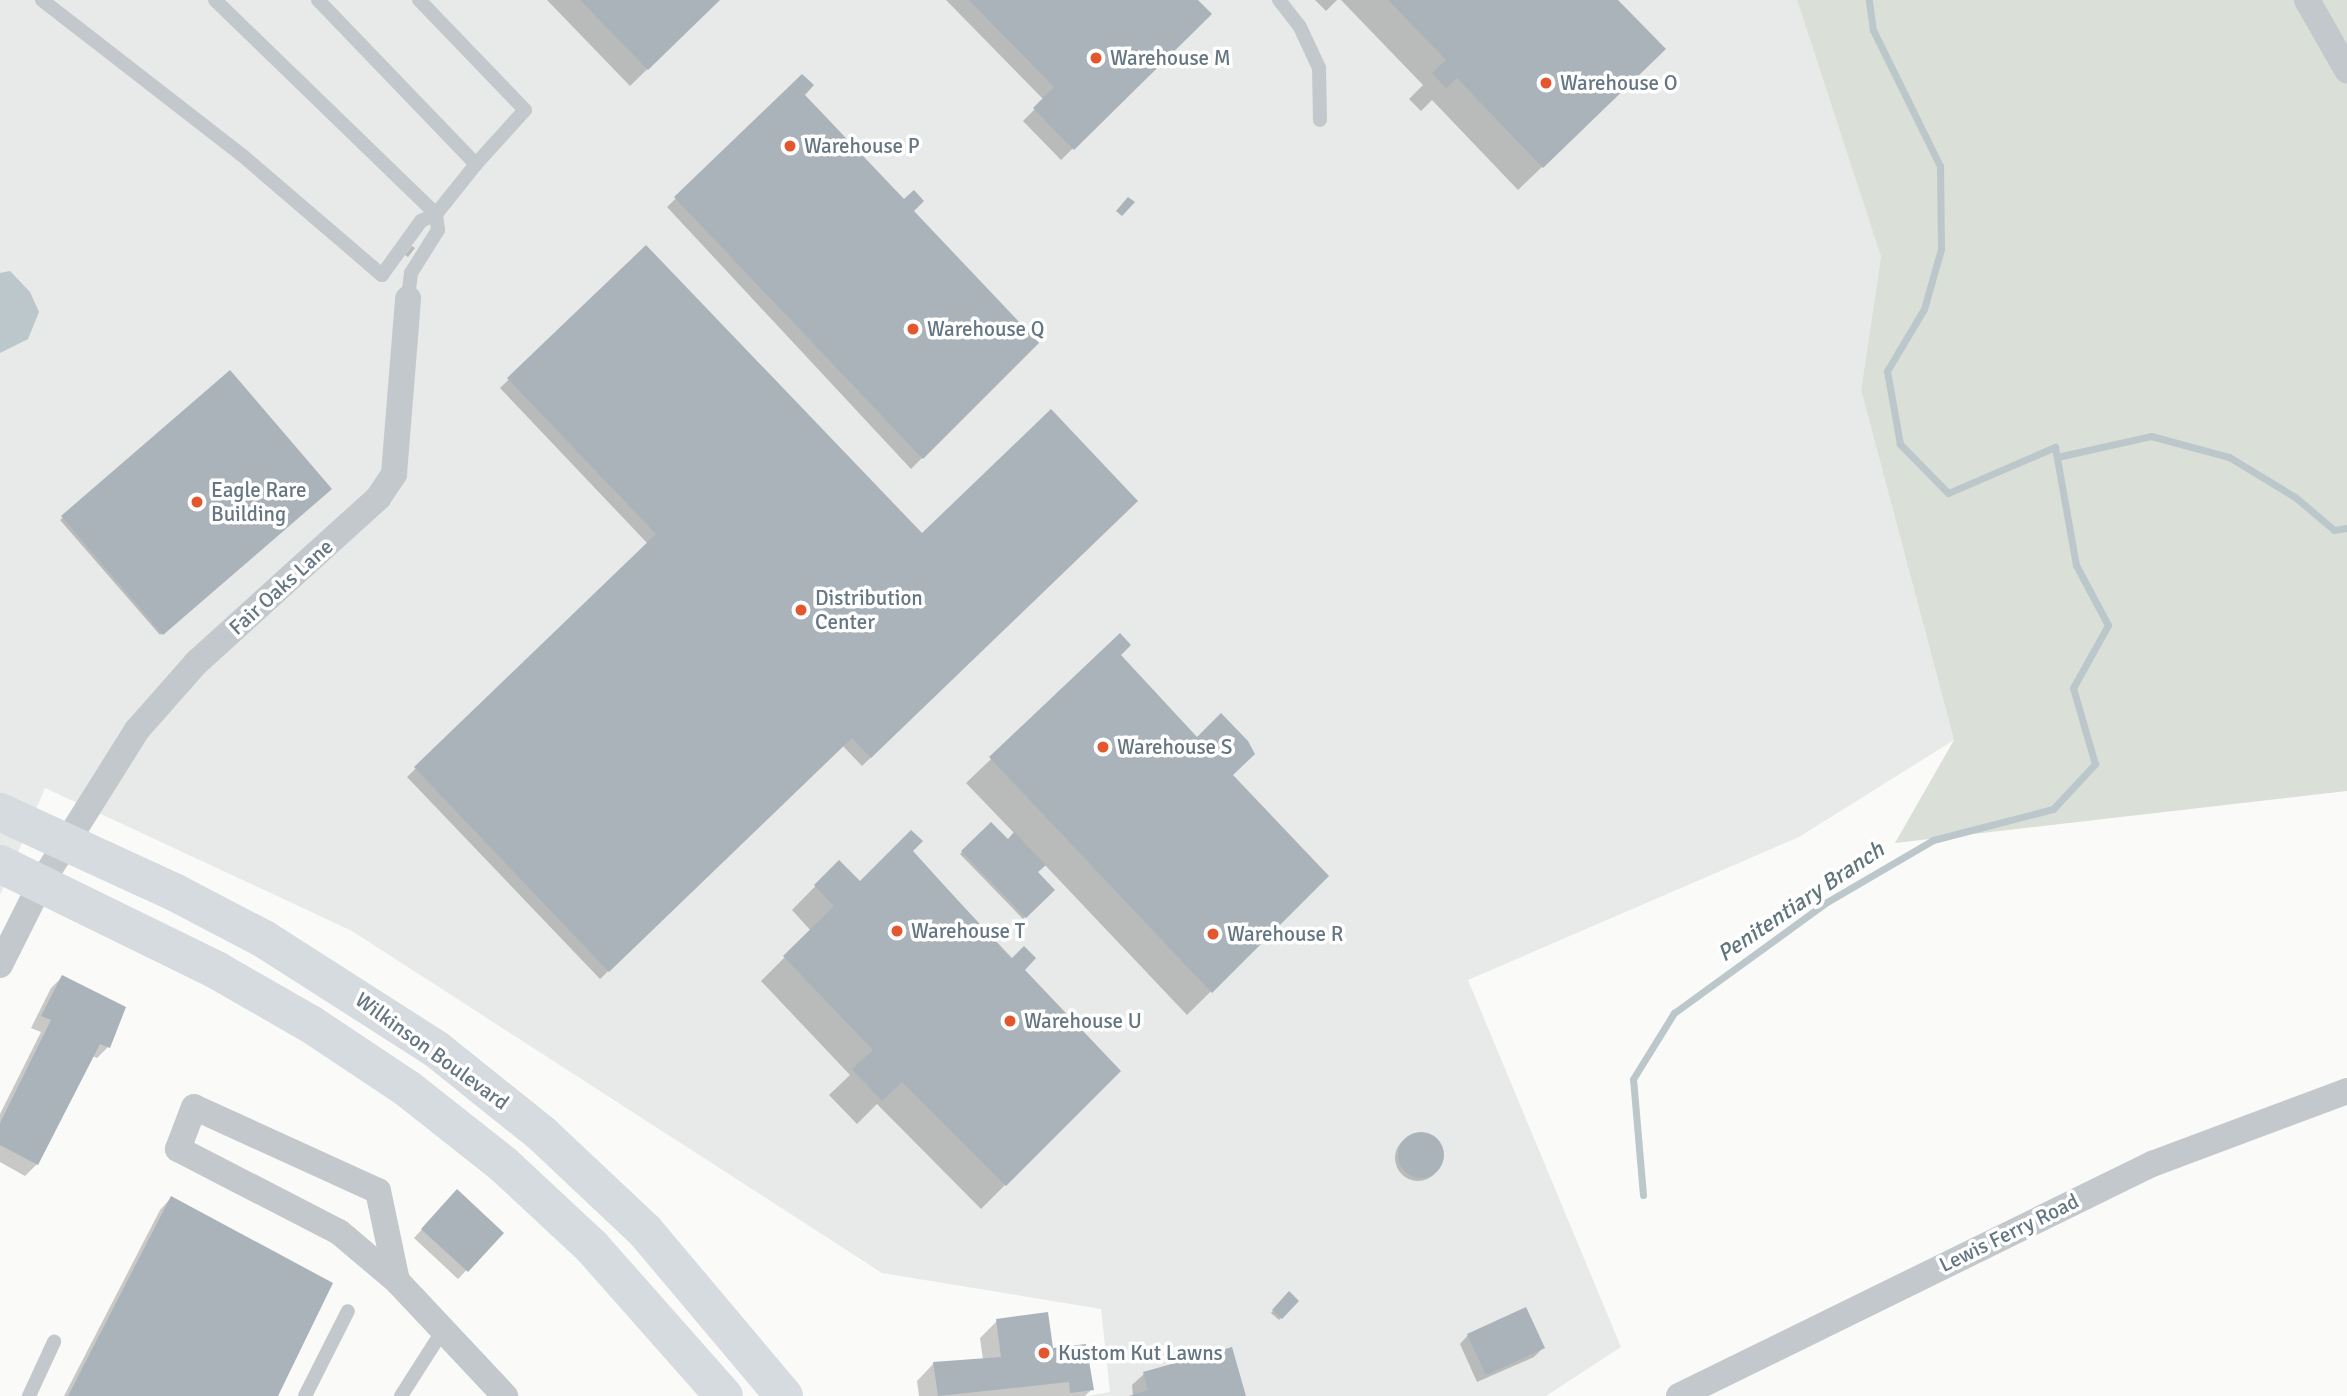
<!DOCTYPE html>
<html>
<head>
<meta charset="utf-8">
<style>
	body { margin:0 }
	#map { position:relative; width:2347px; height:1396px; overflow:hidden; background:#fafaf8; font-family:Signika,sans-serif }
	div>[style] { position:absolute }
	.built>* { inset:0; background:#e8e9e9 }
	.green>* { inset:0; background:#dadfd7 }
	.water>* { inset:0; background:#bbc7cb }
	.shadow>* { inset:0; background:#0003 }
	.round { border-radius:50% }
	.stream>* { height:7px; margin:-3.5px; padding:0 3.5px; transform-origin:3.5px; border-radius:3.5px; background:#bbc7cb }
	.building>* { inset:0; background:#aab3b9 }
	.lane>* { height:14px; margin:-7px; padding:0 7px; transform-origin:7px; border-radius:7px; background:#c3c8cc }
	.street>* { height:26px; margin:-13px; padding:0 13px; transform-origin:13px; border-radius:13px; background:#c3c8cc }
	.highway>* { height:38px; margin:-19px; padding:0 19px; transform-origin:19px; border-radius:19px; background:#d6dbdf }
	.dots>* { width:19px; height:19px; translate:-50% -50%; box-sizing:border-box; border:4px solid #fff; border-radius:50% }
	span { translate:-50% -50%; white-space:nowrap; text-align:center; line-height:1.15; -webkit-text-stroke:7px #fff; paint-order:stroke }
	.poi-label { font-size:21px; color:#657683 }
	.left { translate:0 -50%; text-align:left }
	.street-label { font-size:21px; color:#657683 }
	.water-label { font-size:23px; color:#60757c; font-style:italic }
</style>
</head>
<body>
<div id="map">
	<div class="built">
		<i style="clip-path:polygon(0 0,1797px 0,1881px 257px,1861px 390px,1954px 740px,1799px 837px,1468px 980px,1621px 1347px,1546px 1396px,1087px 1396px,1110px 1392px,1101px 1309px,882px 1273px,352px 931px,45px 788px,0 895px)"></i>
	</div>
	<div class="green">
		<i style="clip-path:polygon(2347px 0,2347px 791px,1895px 843px,1954px 740px,1861px 390px,1881px 257px,1797px 0)"></i>
	</div>
	<div class="water">
		<i style="clip-path:polygon(10px 271px,30px 292px,39px 312px,28px 339px,0 353px,0 273px)"></i>
	</div>
	<div class="shadow">
		<i style="clip-path:polygon(547px 0,718px 0,630px 86px)"></i>
		<i style="clip-path:polygon(946px 0,1196px 0,1209px 14px,1061px 160px,1023px 121px,1044px 100px)"></i>
		<i style="clip-path:polygon(1315px 0,1337px 0,1326px 11px)"></i>
		<i style="clip-path:polygon(1341px 0,1616px 0,1639px 73px,1518px 190px,1432px 100px,1421px 111px,1409px 99px,1423px 85px)"></i>
		<i style="clip-path:polygon(802px 76px,802px 95px,1036px 343px,911px 469px,667px 207px)"></i>
		<i style="clip-path:polygon(412px 246px,415px 248px,408px 257px,405px 255px)"></i>
		<i style="clip-path:polygon(646px 247px,922px 536px,1136px 501px,862px 766px,842px 745px,600px 979px,407px 777px,648px 544px,500px 388px)"></i>
		<i style="clip-path:polygon(230px 373px,330px 488px,160px 635px,60px 520px)"></i>
		<i style="clip-path:polygon(1120px 636px,1119px 656px,1327px 876px,1187px 1015px,1044px 864px,1036px 872px,1052px 890px,1023px 919px,960px 854px,991px 824px,1008px 841px,1015px 834px,966px 783px)"></i>
		<i style="clip-path:polygon(911px 851px,1119px 1071px,981px 1209px,877px 1104px,857px 1124px,829px 1095px,850px 1075px,761px 981px,811px 931px,792px 910px,839px 862px,860px 883px)"></i>
		<i style="clip-path:polygon(62px 977px,108px 1047px,97px 1058px,92px 1056px,37px 1164px,25px 1176px,0 1162px,0 1114px,41px 1032px,31px 1028px,51px 988px)"></i>
		<i class="round" style="left:1395px;top:1135px;width:46px;height:46px"></i>
		<i style="clip-path:polygon(171px 1198px,276px 1396px,64px 1396px,160px 1210px)"></i>
		<i style="clip-path:polygon(449px 1200px,502px 1233px,458px 1279px,414px 1238px)"></i>
		<i style="clip-path:polygon(1289px 1293px,1297px 1301px,1279px 1320px,1271px 1313px)"></i>
		<i style="clip-path:polygon(997px 1321px,1052px 1350px,1092px 1389px,1085px 1396px,919px 1396px,917px 1381px,934px 1363px,983px 1360px,980px 1338px)"></i>
		<i style="clip-path:polygon(1468px 1335px,1543px 1348px,1534px 1357px,1477px 1382px,1460px 1344px)"></i>
		<i style="clip-path:polygon(1144px 1374px,1244px 1396px,1133px 1396px,1132px 1385px)"></i>
	</div>
	<div class="stream">
		<i style="left:2057px;top:457px;width:96px;rotate:-12.6deg"></i>
		<i style="left:2151px;top:436px;width:81px;rotate:15.1deg"></i>
		<i style="left:2229px;top:457px;width:77px;rotate:31.2deg"></i>
		<i style="left:2295px;top:497px;width:51px;rotate:40.2deg"></i>
		<i style="left:2334px;top:530px;width:13px;rotate:-9deg"></i>
		<i style="left:1643px;top:1195px;width:116px;rotate:-94.9deg"></i>
		<i style="left:1633px;top:1079px;width:78px;rotate:-58.2deg"></i>
		<i style="left:1674px;top:1013px;width:189px;rotate:-36deg"></i>
		<i style="left:1827px;top:902px;width:123px;rotate:-30.3deg"></i>
		<i style="left:1933px;top:840px;width:124px;rotate:-14.5deg"></i>
		<i style="left:2053px;top:809px;width:62px;rotate:-47deg"></i>
		<i style="left:2095px;top:764px;width:79px;rotate:-106.1deg"></i>
		<i style="left:2073px;top:688px;width:72px;rotate:-60.9deg"></i>
		<i style="left:2108px;top:625px;width:68px;rotate:-118.1deg"></i>
		<i style="left:2076px;top:565px;width:120px;rotate:-100.1deg"></i>
		<i style="left:2055px;top:447px;width:116px;rotate:156.7deg"></i>
		<i style="left:1948px;top:493px;width:69px;rotate:-134.4deg"></i>
		<i style="left:1900px;top:444px;width:74px;rotate:-100.1deg"></i>
		<i style="left:1887px;top:371px;width:72px;rotate:-59.2deg"></i>
		<i style="left:1924px;top:309px;width:62px;rotate:-74.2deg"></i>
		<i style="left:1941px;top:249px;width:83px;rotate:-90.7deg"></i>
		<i style="left:1940px;top:166px;width:152px;rotate:-116.2deg"></i>
		<i style="left:1873px;top:30px;width:30px;rotate:-98deg"></i>
	</div>
	<div class="building">
		<i style="clip-path:polygon(580px 0,720px 0,648px 70px)"></i>
		<i style="clip-path:polygon(969px 0,1198px 0,1212px 14px,1074px 150px,1033px 108px,1054px 87px)"></i>
		<i style="clip-path:polygon(1388px 0,1618px 0,1666px 49px,1543px 168px,1457px 78px,1446px 88px,1432px 73px,1446px 60px)"></i>
		<i style="clip-path:polygon(802px 74px,814px 85px,805px 95px,904px 199px,914px 190px,924px 201px,914px 211px,1039px 343px,923px 459px,674px 197px)"></i>
		<i style="clip-path:polygon(1128px 197px,1135px 202px,1122px 216px,1116px 211px)"></i>
		<i style="clip-path:polygon(646px 245px,922px 533px,1051px 409px,1138px 501px,871px 758px,852px 738px,609px 972px,414px 767px,656px 534px,507px 378px)"></i>
		<i style="clip-path:polygon(230px 370px,332px 489px,163px 635px,61px 516px)"></i>
		<i style="clip-path:polygon(1120px 633px,1131px 645px,1121px 655px,1197px 737px,1221px 713px,1248px 741px,1255px 754px,1233px 775px,1329px 876px,1212px 993px,989px 757px)"></i>
		<i style="clip-path:polygon(991px 822px,1008px 839px,1014px 832px,1046px 865px,1038px 872px,1055px 890px,1026px 918px,961px 851px)"></i>
		<i style="clip-path:polygon(911px 830px,923px 841px,913px 851px,1011px 959px,1024px 946px,1036px 958px,1025px 970px,1121px 1071px,1006px 1186px,902px 1082px,882px 1101px,852px 1069px,873px 1050px,783px 956px,834px 906px,814px 885px,839px 860px,860px 881px)"></i>
		<i style="clip-path:polygon(62px 975px,126px 1007px,110px 1048px,100px 1044px,38px 1165px,0 1145px,0 1123px,51px 1020px,41px 1016px)"></i>
		<i class="round" style="left:1398px;top:1132px;width:46px;height:46px"></i>
		<i style="clip-path:polygon(457px 1189px,504px 1233px,468px 1272px,421px 1229px)"></i>
		<i style="clip-path:polygon(171px 1196px,333px 1283px,278px 1396px,68px 1396px)"></i>
		<i style="clip-path:polygon(1289px 1291px,1299px 1301px,1282px 1319px,1272px 1310px)"></i>
		<i style="clip-path:polygon(1526px 1307px,1545px 1348px,1486px 1375px,1467px 1334px)"></i>
		<i style="clip-path:polygon(1048px 1312px,1053px 1348px,1086px 1344px,1094px 1390px,1070px 1393px,1069px 1382px,938px 1396px,933px 1362px,1001px 1357px,996px 1319px)"></i>
		<i style="clip-path:polygon(1232px 1347px,1246px 1396px,1129px 1396px,1148px 1390px,1143px 1372px)"></i>
	</div>
	<div class="lane">
		<i style="left:42px;top:0;width:254px;rotate:37.8deg"></i>
		<i style="left:243px;top:156px;width:183px;rotate:40.6deg"></i>
		<i style="left:382px;top:275px;width:67px;rotate:-54.2deg"></i>
		<i style="left:421px;top:221px;width:17px;rotate:-25deg"></i>
		<i style="left:436px;top:214px;width:64px;rotate:-51.3deg"></i>
		<i style="left:215px;top:0;width:308px;rotate:44.1deg"></i>
		<i style="left:436px;top:214px;width:16px;rotate:83deg"></i>
		<i style="left:438px;top:230px;width:51px;rotate:122.1deg"></i>
		<i style="left:411px;top:273px;width:26px;rotate:97deg"></i>
		<i style="left:318px;top:0;width:228px;rotate:46.1deg"></i>
		<i style="left:476px;top:164px;width:73px;rotate:-47.8deg"></i>
		<i style="left:525px;top:110px;width:153px;rotate:-133.9deg"></i>
		<i style="left:1279px;top:0;width:34px;rotate:52deg"></i>
		<i style="left:1300px;top:27px;width:45px;rotate:65.1deg"></i>
		<i style="left:1319px;top:68px;width:52px;rotate:88.9deg"></i>
		<i style="left:29px;top:1396px;width:60px;rotate:-65.2deg"></i>
		<i style="left:305px;top:1396px;width:95px;rotate:-63.2deg"></i>
		<i style="left:401px;top:1396px;width:78px;rotate:-57.5deg"></i>
	</div>
	<div class="street">
		<i style="left:2307px;top:0;width:81px;rotate:60.3deg"></i>
		<i style="left:0;top:965px;width:92px;rotate:-63.4deg"></i>
		<i style="left:41px;top:883px;width:181px;rotate:-57.9deg"></i>
		<i style="left:137px;top:730px;width:89px;rotate:-48.6deg"></i>
		<i style="left:196px;top:663px;width:246px;rotate:-42.2deg"></i>
		<i style="left:378px;top:498px;width:29px;rotate:-56deg"></i>
		<i style="left:394px;top:474px;width:176px;rotate:-85.4deg"></i>
		<i style="left:397px;top:1281px;width:92px;rotate:-101.9deg"></i>
		<i style="left:378px;top:1191px;width:202px;rotate:-155.5deg"></i>
		<i style="left:194px;top:1107px;width:45px;rotate:110.9deg"></i>
		<i style="left:178px;top:1149px;width:181px;rotate:27.3deg"></i>
		<i style="left:339px;top:1232px;width:76px;rotate:40.2deg"></i>
		<i style="left:397px;top:1281px;width:158px;rotate:46.8deg"></i>
		<i style="left:1679px;top:1396px;width:527px;rotate:-26.13deg"></i>
		<i style="left:2152px;top:1164px;width:208px;rotate:-20.5deg"></i>
	</div>
	<div class="highway">
		<i style="left:0;top:812px;width:194px;rotate:24.7deg"></i>
		<i style="left:176px;top:893px;width:99px;rotate:27.6deg"></i>
		<i style="left:264px;top:939px;width:204px;rotate:32.6deg"></i>
		<i style="left:436px;top:1049px;width:136px;rotate:38.7deg"></i>
		<i style="left:542px;top:1134px;width:141px;rotate:43.3deg"></i>
		<i style="left:645px;top:1231px;width:216px;rotate:49.9deg"></i>
		<i style="left:0;top:864px;width:243px;rotate:26.1deg"></i>
		<i style="left:218px;top:971px;width:108px;rotate:29.9deg"></i>
		<i style="left:312px;top:1025px;width:115px;rotate:33.7deg"></i>
		<i style="left:408px;top:1089px;width:121px;rotate:38.3deg"></i>
		<i style="left:503px;top:1164px;width:122px;rotate:43deg"></i>
		<i style="left:592px;top:1247px;width:199px;rotate:48.5deg"></i>
	</div>
	<div class="dots">
		<i style="left:1096px;top:58px;background:#e4572e"></i>
		<i style="left:1546px;top:83px;background:#e4572e"></i>
		<i style="left:790px;top:146px;background:#e4572e"></i>
		<i style="left:913px;top:329px;background:#e4572e"></i>
		<i style="left:197px;top:502px;background:#e4572e"></i>
		<i style="left:801px;top:610px;background:#e4572e"></i>
		<i style="left:1103px;top:747px;background:#e4572e"></i>
		<i style="left:897px;top:931px;background:#e4572e"></i>
		<i style="left:1213px;top:934px;background:#e4572e"></i>
		<i style="left:1010px;top:1021px;background:#e4572e"></i>
		<i style="left:1044px;top:1353px;background:#e4572e"></i>
	</div>
	<div class="poi-label">
		<span class="left" style="left:1110px;top:58px">Warehouse M</span>
		<span class="left" style="left:1560px;top:83px">Warehouse O</span>
		<span class="left" style="left:804px;top:146px">Warehouse P</span>
		<span class="left" style="left:927px;top:329px">Warehouse Q</span>
		<span class="left" style="left:211px;top:502px">Eagle Rare<br>Building</span>
		<span class="left" style="left:815px;top:610px">Distribution<br>Center</span>
		<span class="left" style="left:1117px;top:747px">Warehouse S</span>
		<span class="left" style="left:911px;top:931px">Warehouse T</span>
		<span class="left" style="left:1227px;top:934px">Warehouse R</span>
		<span class="left" style="left:1024px;top:1021px">Warehouse U</span>
		<span class="left" style="left:1058px;top:1353px">Kustom Kut Lawns</span>
	</div>
	<div class="street-label">
		<span style="left:281px;top:587px;rotate:-42deg">Fair Oaks Lane</span>
		<span style="left:432px;top:1051px;rotate:36deg">Wilkinson Boulevard</span>
		<span style="left:2009px;top:1233px;rotate:-26deg">Lewis Ferry Road</span>
	</div>
	<div class="water-label">
		<span style="left:1801px;top:902px;rotate:-34deg">Penitentiary Branch</span>
	</div>
</div>
</body>
</html>
